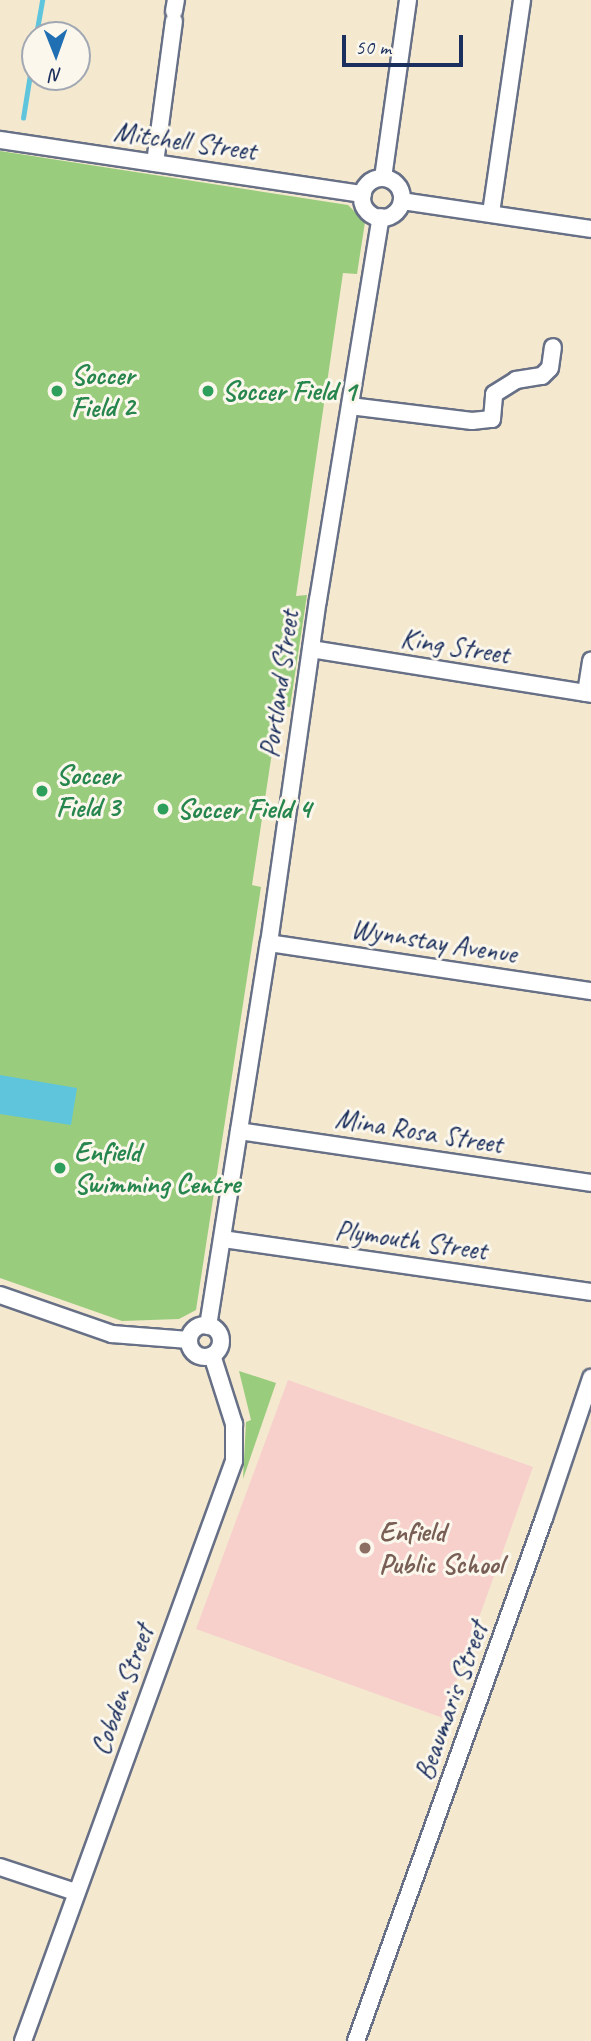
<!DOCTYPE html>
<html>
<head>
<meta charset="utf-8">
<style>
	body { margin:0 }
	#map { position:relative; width:591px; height:2041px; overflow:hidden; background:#f4e8cf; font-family:Caveat,sans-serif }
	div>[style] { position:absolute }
	.built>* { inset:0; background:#f7d0cc }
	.green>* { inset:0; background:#99cd7d }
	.water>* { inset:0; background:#5fc5dc }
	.stream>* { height:4.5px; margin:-2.25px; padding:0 2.25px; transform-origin:2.25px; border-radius:2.25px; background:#5fc5dc }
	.roads { filter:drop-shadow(2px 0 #677086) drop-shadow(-2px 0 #677086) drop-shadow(0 2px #677086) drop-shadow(0 -2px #677086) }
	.minor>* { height:16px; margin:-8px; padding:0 8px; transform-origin:8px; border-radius:8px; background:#fff }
	.minor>.ring { margin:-8px; padding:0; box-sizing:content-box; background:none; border:16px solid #fff; border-radius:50% }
	.dots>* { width:19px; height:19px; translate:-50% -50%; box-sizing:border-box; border:4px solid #fbf7ec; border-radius:50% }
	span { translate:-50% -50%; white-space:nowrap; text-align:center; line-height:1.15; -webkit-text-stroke:6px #fbf7ec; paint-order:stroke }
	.street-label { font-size:28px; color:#1b2f5e }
	.leisure-label { font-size:28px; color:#27864d; font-weight:700 }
	.left { translate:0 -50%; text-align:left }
	.education-label { font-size:28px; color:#785e54; font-weight:700 }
	.north { position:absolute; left:21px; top:21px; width:70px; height:70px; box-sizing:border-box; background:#fbf7ec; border:2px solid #a1a7b3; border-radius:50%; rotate:179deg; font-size:19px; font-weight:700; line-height:28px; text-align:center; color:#1b2f5e }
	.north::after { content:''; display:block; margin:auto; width:24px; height:32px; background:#1f6fb2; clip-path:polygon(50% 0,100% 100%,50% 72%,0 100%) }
	.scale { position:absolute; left:342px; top:35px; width:121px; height:32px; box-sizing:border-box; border:4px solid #1b2f5e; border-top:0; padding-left:9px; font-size:21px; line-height:24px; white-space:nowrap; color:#1b2f5e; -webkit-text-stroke:5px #fbf7ec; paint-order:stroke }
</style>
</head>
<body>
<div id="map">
	<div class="built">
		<i style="clip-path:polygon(288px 1380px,533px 1467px,443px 1718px,196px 1629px)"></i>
	</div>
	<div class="green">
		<i style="clip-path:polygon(0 151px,348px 205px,365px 222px,357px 274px,343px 273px,296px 596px,307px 595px,290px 707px,279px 706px,252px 885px,261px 887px,196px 1310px,179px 1319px,122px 1321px,0 1278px)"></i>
		<i style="clip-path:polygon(239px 1371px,276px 1383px,243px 1479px,246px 1422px,251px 1420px)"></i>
	</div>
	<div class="water">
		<i style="clip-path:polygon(0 1075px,77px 1088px,71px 1125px,0 1114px)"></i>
	</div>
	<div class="stream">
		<i style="left:36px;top:35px;width:36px;rotate:-80deg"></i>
		<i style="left:23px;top:118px;width:76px;rotate:-80.9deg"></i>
	</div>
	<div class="roads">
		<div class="minor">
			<i style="left:174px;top:11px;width:11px;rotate:-80deg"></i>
			<i style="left:0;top:140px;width:367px;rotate:8.5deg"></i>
			<i style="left:155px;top:163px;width:143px;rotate:-82.4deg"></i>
			<i style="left:383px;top:178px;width:180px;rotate:-82deg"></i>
			<i class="ring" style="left:362px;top:178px;width:24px;height:24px"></i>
			<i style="left:402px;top:201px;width:191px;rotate:8.4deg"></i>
			<i style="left:491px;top:213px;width:215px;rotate:-81.7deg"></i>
			<i style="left:350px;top:406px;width:123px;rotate:7deg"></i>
			<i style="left:472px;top:421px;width:20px;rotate:-6deg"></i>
			<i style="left:492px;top:419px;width:25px;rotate:-85deg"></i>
			<i style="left:494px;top:394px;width:26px;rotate:-32deg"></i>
			<i style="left:516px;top:380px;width:26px;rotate:-9deg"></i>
			<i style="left:542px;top:376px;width:11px;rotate:-45deg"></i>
			<i style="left:550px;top:368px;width:21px;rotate:-82deg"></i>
			<i style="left:311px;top:649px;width:284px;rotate:9.1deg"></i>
			<i style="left:586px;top:693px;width:33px;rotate:-81deg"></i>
			<i style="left:269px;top:943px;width:326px;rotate:8.5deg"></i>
			<i style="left:239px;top:1131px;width:356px;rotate:8.4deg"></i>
			<i style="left:223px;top:1239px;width:372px;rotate:8.2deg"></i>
			<i style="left:0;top:1295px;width:119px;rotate:19.2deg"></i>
			<i style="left:112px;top:1334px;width:77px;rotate:4.5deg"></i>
			<i class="ring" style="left:189px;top:1325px;width:16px;height:16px"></i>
			<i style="left:208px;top:1326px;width:388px;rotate:-81deg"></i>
			<i style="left:269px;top:943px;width:346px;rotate:-81.9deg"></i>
			<i style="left:318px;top:600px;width:388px;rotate:-80.7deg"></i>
			<i style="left:0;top:1867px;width:79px;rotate:18.4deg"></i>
			<i style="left:23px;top:2041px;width:617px;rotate:-70.01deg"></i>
			<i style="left:234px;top:1461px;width:37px;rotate:-90deg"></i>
			<i style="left:234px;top:1424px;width:72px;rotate:-107.7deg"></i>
			<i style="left:356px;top:2041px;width:556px;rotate:-70.23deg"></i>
			<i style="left:544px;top:1518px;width:148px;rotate:-71.4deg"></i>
		</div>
	</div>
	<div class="dots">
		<i style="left:57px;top:391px;background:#2e9e5b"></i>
		<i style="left:208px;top:391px;background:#2e9e5b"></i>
		<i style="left:42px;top:791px;background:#2e9e5b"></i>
		<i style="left:163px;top:809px;background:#2e9e5b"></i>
		<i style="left:60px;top:1168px;background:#2e9e5b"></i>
		<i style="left:365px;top:1548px;background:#8d6e63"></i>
	</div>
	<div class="street-label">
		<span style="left:185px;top:141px;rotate:8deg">Mitchell Street</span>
		<span style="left:455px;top:646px;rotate:9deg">King Street</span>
		<span style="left:279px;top:684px;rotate:-82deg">Portland Street</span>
		<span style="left:434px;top:941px;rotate:9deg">Wynnstay Avenue</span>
		<span style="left:419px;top:1131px;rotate:9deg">Mina Rosa Street</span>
		<span style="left:411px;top:1240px;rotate:8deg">Plymouth Street</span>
		<span style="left:122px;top:1690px;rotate:-70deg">Cobden Street</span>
		<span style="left:451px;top:1701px;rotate:-70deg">Beaumaris Street</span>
	</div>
	<div class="leisure-label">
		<span class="left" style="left:71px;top:391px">Soccer<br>Field 2</span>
		<span class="left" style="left:222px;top:391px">Soccer Field 1</span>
		<span class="left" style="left:56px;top:791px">Soccer<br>Field 3</span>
		<span class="left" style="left:177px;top:809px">Soccer Field 4</span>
		<span class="left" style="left:74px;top:1168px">Enfield<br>Swimming Centre</span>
	</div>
	<div class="education-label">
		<span class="left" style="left:379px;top:1548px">Enfield<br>Public School</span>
	</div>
	<div class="north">N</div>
	<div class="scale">50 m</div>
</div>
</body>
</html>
